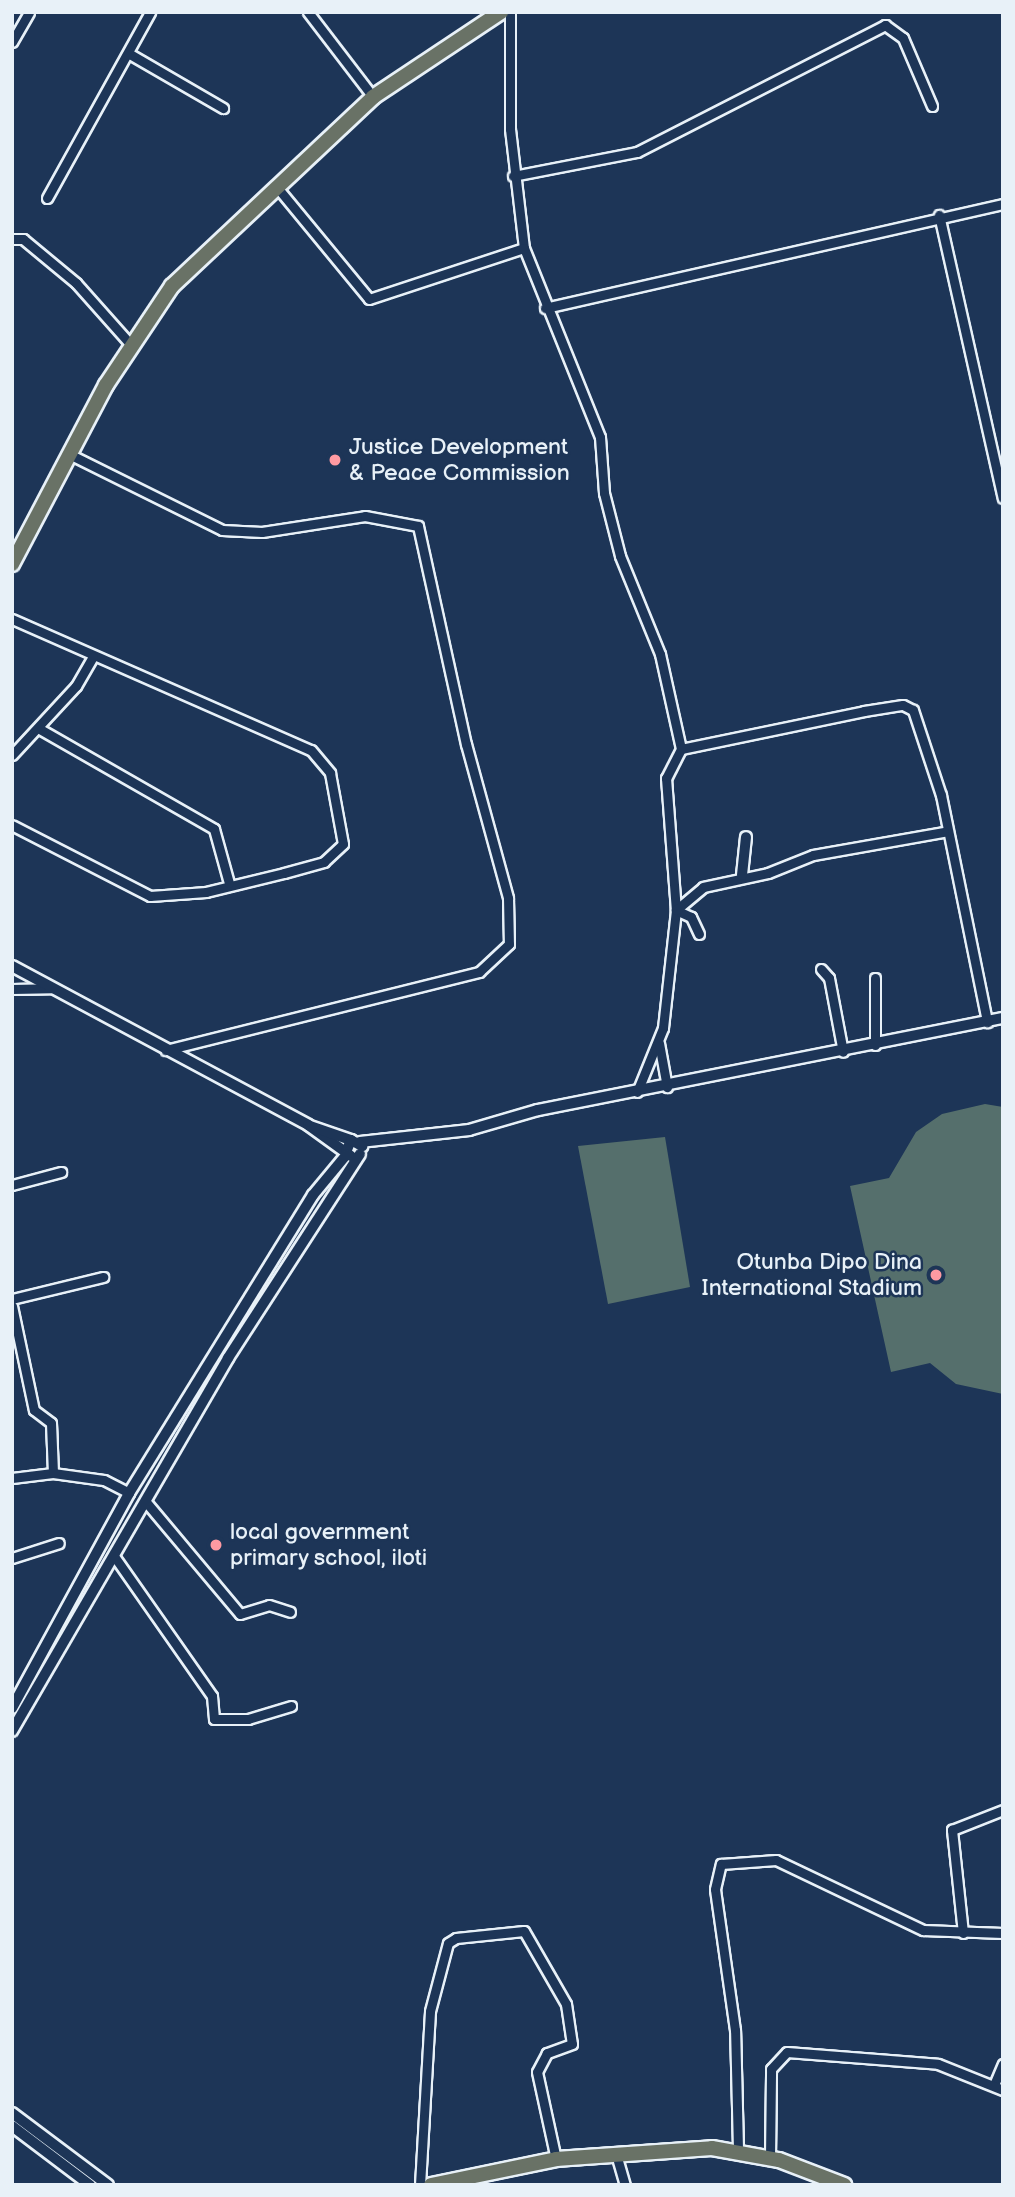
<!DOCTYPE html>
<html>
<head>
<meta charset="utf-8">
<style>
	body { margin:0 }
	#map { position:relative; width:1015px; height:2197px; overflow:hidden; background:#1d3557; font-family:"Balsamiq Sans",sans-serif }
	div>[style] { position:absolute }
	.green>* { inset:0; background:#556f6c }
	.roads { filter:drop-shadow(2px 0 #e8f1f8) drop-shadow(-2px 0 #e8f1f8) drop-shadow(0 2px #e8f1f8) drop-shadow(0 -2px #e8f1f8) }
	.minor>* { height:9px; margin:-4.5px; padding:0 4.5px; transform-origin:4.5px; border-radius:4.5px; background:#1d3557 }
	.tertiary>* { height:10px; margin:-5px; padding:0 5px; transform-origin:5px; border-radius:5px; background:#1d3557 }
	.primary>* { height:14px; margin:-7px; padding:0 7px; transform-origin:7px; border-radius:7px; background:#697266 }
	.dots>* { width:19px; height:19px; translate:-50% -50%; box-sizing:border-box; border:4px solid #1d3557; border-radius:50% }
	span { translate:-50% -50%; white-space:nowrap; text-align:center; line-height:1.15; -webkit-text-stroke:5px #1d3557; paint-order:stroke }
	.poi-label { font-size:23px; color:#e8f1f8 }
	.left { translate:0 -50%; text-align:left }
	.right { translate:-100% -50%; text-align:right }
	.frame { position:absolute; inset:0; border:14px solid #e8f1f8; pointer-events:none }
</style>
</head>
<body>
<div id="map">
	<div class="green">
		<i style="clip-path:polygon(985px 1104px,1003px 1107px,1003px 1394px,956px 1384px,930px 1363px,891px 1372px,850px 1186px,889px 1178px,916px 1132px,942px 1114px)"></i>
		<i style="clip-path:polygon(665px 1137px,690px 1287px,608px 1304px,578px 1146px)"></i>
	</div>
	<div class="roads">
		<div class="minor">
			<i style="left:308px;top:12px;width:107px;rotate:52.6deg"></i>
			<i style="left:510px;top:12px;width:117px;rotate:90deg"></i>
			<i style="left:510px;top:129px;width:120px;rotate:83.3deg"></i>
			<i style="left:524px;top:248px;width:204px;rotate:68.1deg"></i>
			<i style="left:600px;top:437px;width:56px;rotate:85.9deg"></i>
			<i style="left:604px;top:493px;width:65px;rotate:75.7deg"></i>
			<i style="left:620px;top:556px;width:106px;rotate:67.8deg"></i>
			<i style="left:660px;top:654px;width:97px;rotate:77.5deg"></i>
			<i style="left:681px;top:749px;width:33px;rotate:117deg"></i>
			<i style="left:666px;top:778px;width:132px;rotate:85.7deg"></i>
			<i style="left:676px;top:910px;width:119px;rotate:96.3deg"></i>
			<i style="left:663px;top:1028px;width:69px;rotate:112.1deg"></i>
			<i style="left:12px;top:42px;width:34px;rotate:-60deg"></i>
			<i style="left:128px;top:53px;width:110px;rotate:30.1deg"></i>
			<i style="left:513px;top:176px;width:126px;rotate:-11deg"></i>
			<i style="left:637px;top:152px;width:279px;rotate:-27.1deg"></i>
			<i style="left:885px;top:25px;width:22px;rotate:36deg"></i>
			<i style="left:903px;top:38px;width:74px;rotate:66.9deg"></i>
			<i style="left:276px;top:186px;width:146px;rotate:50.5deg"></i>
			<i style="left:369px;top:299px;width:163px;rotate:-18.2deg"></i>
			<i style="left:47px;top:198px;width:213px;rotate:-61deg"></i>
			<i style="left:939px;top:215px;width:290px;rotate:77.3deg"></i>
			<i style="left:12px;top:239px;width:11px"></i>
			<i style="left:23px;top:239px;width:69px;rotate:39.7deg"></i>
			<i style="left:76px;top:283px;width:83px;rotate:48.4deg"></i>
			<i style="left:545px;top:308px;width:470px;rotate:-12.8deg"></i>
			<i style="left:69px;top:454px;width:171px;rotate:26.4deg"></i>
			<i style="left:222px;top:530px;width:40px;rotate:2.9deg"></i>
			<i style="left:262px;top:532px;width:104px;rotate:-8.8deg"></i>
			<i style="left:365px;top:516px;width:54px;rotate:10.7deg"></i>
			<i style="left:418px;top:526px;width:223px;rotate:77.6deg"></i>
			<i style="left:466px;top:744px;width:160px;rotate:74.7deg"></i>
			<i style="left:508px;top:898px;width:46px;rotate:88.8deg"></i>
			<i style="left:509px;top:944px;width:41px;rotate:137deg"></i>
			<i style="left:479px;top:972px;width:323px;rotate:166deg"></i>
			<i style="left:12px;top:619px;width:326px;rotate:23.7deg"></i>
			<i style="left:311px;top:750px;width:30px;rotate:50deg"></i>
			<i style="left:330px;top:773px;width:72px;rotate:79.6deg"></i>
			<i style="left:343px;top:844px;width:26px;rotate:137deg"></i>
			<i style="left:324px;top:862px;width:41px;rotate:164.6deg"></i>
			<i style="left:284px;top:873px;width:80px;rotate:166.3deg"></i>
			<i style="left:206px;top:892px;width:56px;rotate:175.9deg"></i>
			<i style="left:150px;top:896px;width:155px;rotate:-152.8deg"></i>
			<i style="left:38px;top:728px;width:203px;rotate:29.8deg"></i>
			<i style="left:214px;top:829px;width:56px;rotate:74.5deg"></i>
			<i style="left:681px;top:749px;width:187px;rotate:-11.7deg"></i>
			<i style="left:864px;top:711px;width:39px;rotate:-9deg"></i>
			<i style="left:903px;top:705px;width:11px;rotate:27deg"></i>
			<i style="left:913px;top:710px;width:89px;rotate:71.8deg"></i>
			<i style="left:941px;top:795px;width:232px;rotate:78.5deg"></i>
			<i style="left:12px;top:755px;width:94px;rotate:-47.2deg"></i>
			<i style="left:76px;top:686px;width:34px;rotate:-60deg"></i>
			<i style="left:699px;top:934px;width:19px;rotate:-115deg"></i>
			<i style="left:691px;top:917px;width:17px;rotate:-155deg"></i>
			<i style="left:676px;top:910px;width:35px;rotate:-40deg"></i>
			<i style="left:703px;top:887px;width:66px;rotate:-12.2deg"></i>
			<i style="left:768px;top:873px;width:48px;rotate:-21.8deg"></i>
			<i style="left:813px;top:855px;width:133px;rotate:-10deg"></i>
			<i style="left:821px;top:969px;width:12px;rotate:48deg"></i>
			<i style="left:829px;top:978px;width:75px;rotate:79.3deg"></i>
			<i style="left:12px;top:989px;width:39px;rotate:-1deg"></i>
			<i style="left:659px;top:1043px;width:45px;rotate:79.7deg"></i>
			<i style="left:875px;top:1045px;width:67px;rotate:-90deg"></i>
			<i style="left:12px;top:1185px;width:51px;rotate:-14.9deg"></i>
			<i style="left:12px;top:1299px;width:94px;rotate:-13.6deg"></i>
			<i style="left:12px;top:1306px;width:106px;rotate:78.1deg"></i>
			<i style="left:34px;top:1410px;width:21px;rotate:37deg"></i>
			<i style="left:51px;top:1423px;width:50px;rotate:87.7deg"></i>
			<i style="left:12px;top:1478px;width:41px;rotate:-7deg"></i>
			<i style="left:53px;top:1473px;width:51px;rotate:7.8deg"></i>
			<i style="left:104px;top:1480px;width:28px;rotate:27deg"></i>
			<i style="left:146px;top:1502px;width:146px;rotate:50deg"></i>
			<i style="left:240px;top:1614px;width:30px;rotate:-17deg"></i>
			<i style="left:269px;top:1605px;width:22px;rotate:18deg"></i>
			<i style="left:114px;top:1556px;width:171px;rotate:55deg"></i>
			<i style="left:212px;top:1696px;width:23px;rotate:85deg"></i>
			<i style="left:214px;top:1719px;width:34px"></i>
			<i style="left:248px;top:1719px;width:45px;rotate:-16.8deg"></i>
			<i style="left:12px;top:1558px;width:49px;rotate:-17.7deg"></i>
			<i style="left:963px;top:1933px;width:104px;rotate:-96.1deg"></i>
			<i style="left:952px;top:1830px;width:55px;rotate:-21.4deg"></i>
			<i style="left:994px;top:2085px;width:23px;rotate:-67deg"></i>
			<i style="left:738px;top:2149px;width:119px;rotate:-91.4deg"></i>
			<i style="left:735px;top:2030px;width:142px;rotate:-98.1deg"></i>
			<i style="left:715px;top:1889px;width:26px;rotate:-77deg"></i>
			<i style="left:721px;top:1864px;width:55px;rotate:-4.2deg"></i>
			<i style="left:776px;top:1860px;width:163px;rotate:25.5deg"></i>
			<i style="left:923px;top:1930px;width:80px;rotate:2.1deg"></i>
			<i style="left:616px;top:2154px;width:32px;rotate:74deg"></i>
			<i style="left:770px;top:2157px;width:88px;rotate:-89.3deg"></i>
			<i style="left:771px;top:2069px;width:23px;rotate:-47deg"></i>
			<i style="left:787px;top:2052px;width:151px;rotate:4.5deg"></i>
			<i style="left:938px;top:2064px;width:70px;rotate:21.8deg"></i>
			<i style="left:420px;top:2185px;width:174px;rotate:-86.7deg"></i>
			<i style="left:430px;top:2011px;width:70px;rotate:-75.2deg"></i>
			<i style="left:448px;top:1943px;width:9px;rotate:-32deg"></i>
			<i style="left:456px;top:1938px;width:68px;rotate:-5.9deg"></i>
			<i style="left:524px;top:1931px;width:84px;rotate:60.1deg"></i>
			<i style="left:566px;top:2004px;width:40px;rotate:81.5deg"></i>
			<i style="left:572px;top:2044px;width:27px;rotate:160deg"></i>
			<i style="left:547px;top:2053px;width:21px;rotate:118deg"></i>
			<i style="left:537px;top:2072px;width:89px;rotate:77.7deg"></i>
		</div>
		<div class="tertiary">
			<i style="left:742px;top:875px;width:38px;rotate:-84deg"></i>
			<i style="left:12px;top:966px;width:336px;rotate:28.2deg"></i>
			<i style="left:308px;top:1125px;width:53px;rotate:35.8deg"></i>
			<i style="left:310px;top:1126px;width:43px;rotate:18.9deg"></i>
			<i style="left:360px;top:1142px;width:110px;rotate:-6.3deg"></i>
			<i style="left:469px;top:1130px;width:72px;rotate:-16.2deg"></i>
			<i style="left:538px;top:1110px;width:474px;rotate:-11.2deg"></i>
			<i style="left:346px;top:1152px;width:13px;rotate:-67deg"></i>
			<i style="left:351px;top:1140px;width:13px;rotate:29deg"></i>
			<i style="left:12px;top:1708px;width:245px;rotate:-61.4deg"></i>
			<i style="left:129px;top:1493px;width:350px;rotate:-58.3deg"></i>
			<i style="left:313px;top:1195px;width:53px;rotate:-50.3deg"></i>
			<i style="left:12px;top:1731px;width:431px;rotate:-59.9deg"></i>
			<i style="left:228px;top:1358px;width:243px;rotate:-57.1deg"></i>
			<i style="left:12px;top:2113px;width:120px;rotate:36.9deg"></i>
			<i style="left:12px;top:2126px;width:98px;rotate:37.1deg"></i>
		</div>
		<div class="primary">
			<i style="left:12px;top:564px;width:202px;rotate:-62.3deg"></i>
			<i style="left:106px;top:385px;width:119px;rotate:-56.3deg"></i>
			<i style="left:172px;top:286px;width:276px;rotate:-43.2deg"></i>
			<i style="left:373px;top:97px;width:154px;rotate:-33.6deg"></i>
			<i style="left:431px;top:2185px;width:128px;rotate:-11.7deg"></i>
			<i style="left:556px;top:2159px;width:156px;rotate:-4deg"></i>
			<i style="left:712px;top:2148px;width:68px;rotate:10.2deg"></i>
			<i style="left:779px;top:2160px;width:70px;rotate:21deg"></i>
		</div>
	</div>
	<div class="dots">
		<i style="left:335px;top:460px;background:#ff9aa2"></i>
		<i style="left:936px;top:1275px;background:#ff9aa2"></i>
		<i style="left:216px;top:1545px;background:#ff9aa2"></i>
	</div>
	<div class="poi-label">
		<span class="left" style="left:349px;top:460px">Justice Development<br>&amp; Peace Commission</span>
		<span class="right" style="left:922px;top:1275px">Otunba Dipo Dina<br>International Stadium</span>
		<span class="left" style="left:230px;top:1545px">local government<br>primary school, iloti</span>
	</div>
	<div class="frame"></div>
</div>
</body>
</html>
